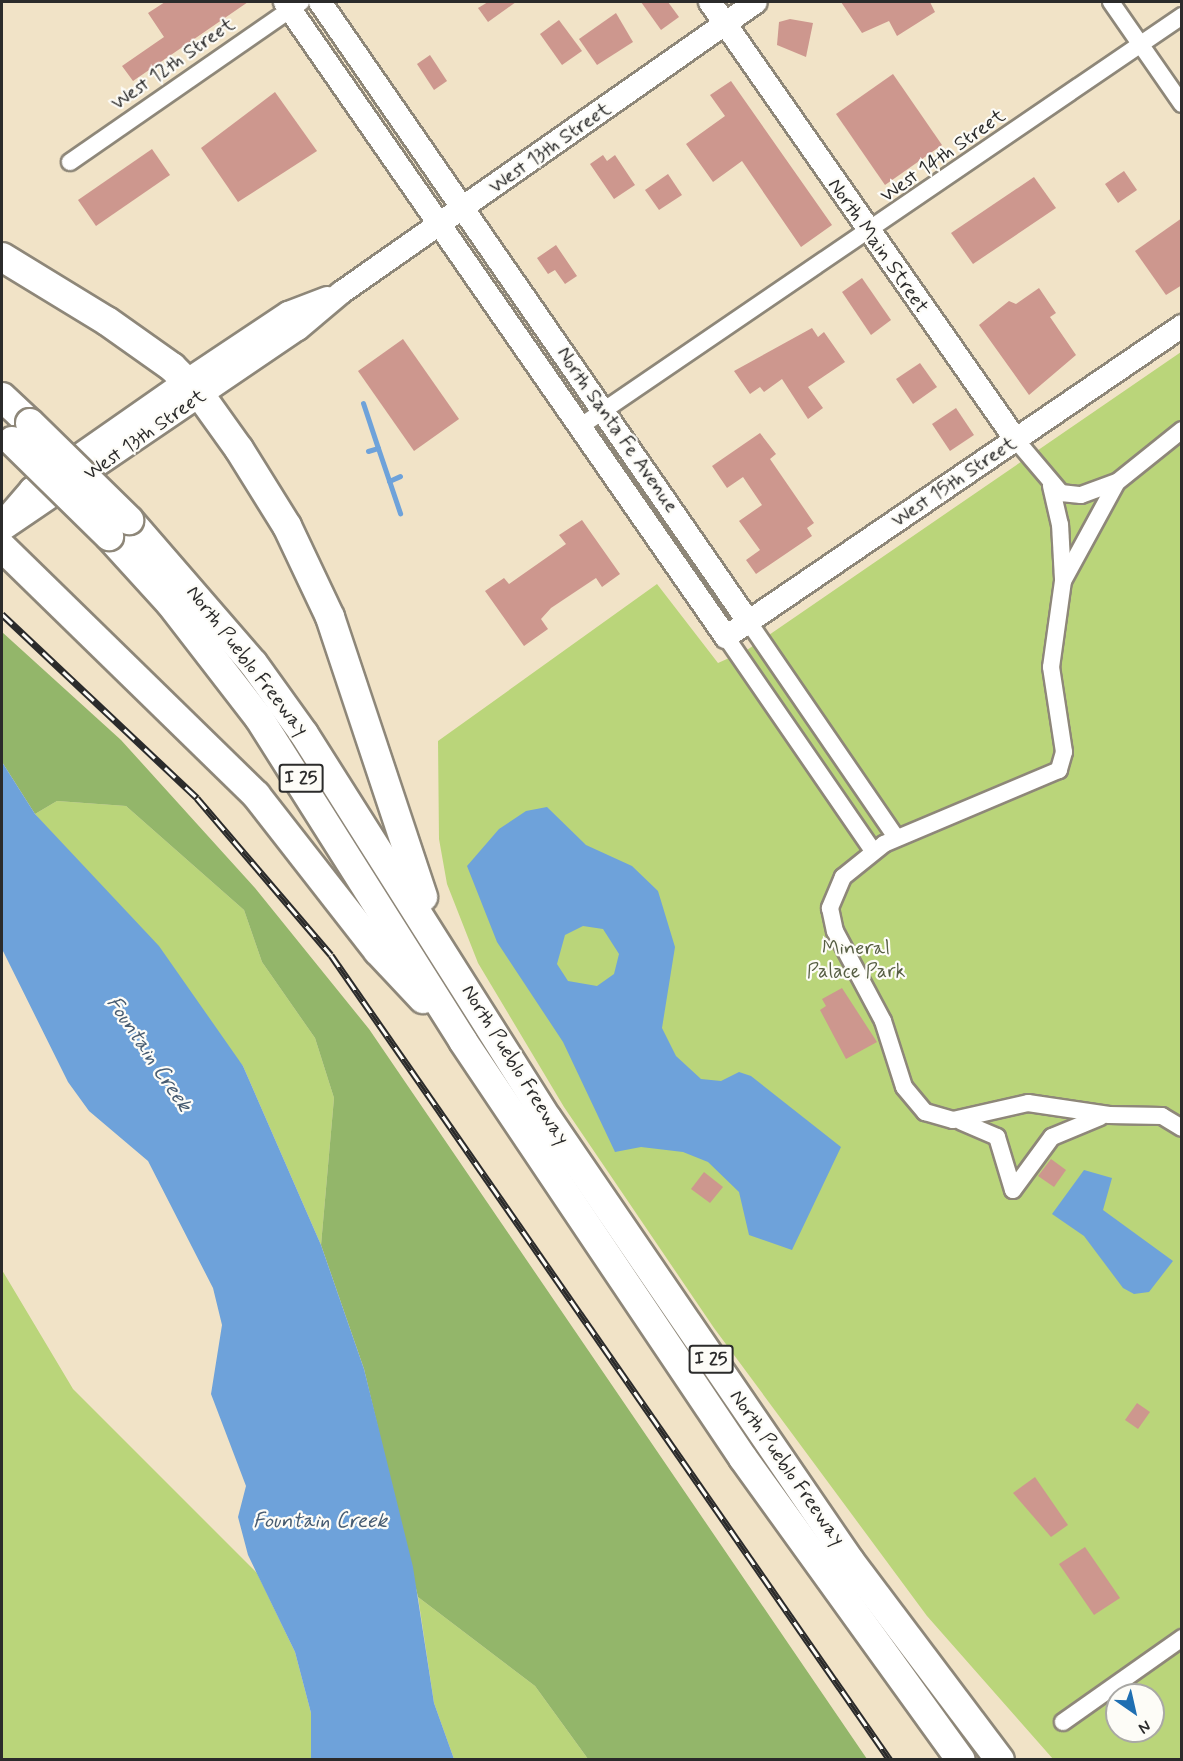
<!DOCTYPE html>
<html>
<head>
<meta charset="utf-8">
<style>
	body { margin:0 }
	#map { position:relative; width:1183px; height:1761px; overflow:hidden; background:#f1e3c7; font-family:Mynerve,sans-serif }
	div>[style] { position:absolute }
	.green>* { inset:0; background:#bad57a }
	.forest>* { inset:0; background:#93b66a }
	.water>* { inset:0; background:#6ea2da }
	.stream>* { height:5px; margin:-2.5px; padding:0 2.5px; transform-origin:2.5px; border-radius:2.5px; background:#6ea2da }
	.building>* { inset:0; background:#cd978e }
	.roads { filter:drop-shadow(2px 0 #8e8779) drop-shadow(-2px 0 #8e8779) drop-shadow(0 2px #8e8779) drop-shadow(0 -2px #8e8779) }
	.street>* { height:16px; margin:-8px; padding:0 8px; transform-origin:8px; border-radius:8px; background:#fff }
	.secondary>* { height:22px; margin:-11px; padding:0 11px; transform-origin:11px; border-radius:11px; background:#fff }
	.highway>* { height:28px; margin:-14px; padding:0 14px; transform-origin:14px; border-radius:14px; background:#fff }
	.rail>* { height:7px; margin-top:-3.5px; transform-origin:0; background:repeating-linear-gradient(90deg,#fdfcf7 0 14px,#2b2b2b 0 28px); box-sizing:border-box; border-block:2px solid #2b2b2b }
	.bridges { filter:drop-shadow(2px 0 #8e8779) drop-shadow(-2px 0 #8e8779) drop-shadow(0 2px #8e8779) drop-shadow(0 -2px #8e8779) }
	.highway-bridge>* { height:28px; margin:-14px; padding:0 14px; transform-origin:14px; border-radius:14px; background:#fff }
	span { translate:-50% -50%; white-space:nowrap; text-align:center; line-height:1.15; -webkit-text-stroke:4.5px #fdfcf7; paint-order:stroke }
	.shield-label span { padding:2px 4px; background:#fdfcf7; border:2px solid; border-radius:4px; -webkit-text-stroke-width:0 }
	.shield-label { font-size:18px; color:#2b2b2b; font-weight:700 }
	.street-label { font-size:20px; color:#2b2b2b }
	.park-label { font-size:20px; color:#565e43 }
	.water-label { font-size:21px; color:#465b71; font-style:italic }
	.frame { position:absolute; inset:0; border:3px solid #2b2b2b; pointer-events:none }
	.north { position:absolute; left:1105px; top:1683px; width:60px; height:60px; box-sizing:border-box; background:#fdfcf7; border:2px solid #a9a8a5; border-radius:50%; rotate:146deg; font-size:16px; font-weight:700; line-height:24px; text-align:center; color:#2b2b2b }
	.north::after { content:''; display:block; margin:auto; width:21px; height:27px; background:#1f6fb2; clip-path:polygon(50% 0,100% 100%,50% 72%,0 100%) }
</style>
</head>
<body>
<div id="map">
	<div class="green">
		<i style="clip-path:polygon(evenodd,1181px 352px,1181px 1759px,1053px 1759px,927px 1616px,714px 1328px,564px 1107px,478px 963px,447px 884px,439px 839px,438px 741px,657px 584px,718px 663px,747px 650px,1181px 352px,1117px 1695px,1153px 1695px,1153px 1731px,1117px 1731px,1117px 1695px)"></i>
		<i style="clip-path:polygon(57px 801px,126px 806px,244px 910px,262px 962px,315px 1038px,334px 1098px,321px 1245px,243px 1066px,35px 814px)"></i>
		<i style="clip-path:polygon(2px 1270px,73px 1389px,257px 1573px,295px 1652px,311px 1713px,311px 1759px,2px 1759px)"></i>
		<i style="clip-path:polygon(418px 1597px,535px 1686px,588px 1759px,454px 1759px,434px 1703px)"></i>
	</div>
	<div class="forest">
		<i style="clip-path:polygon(2px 632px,121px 740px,255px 888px,369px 1029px,867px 1759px,588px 1759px,535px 1686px,418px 1597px,364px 1369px,321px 1245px,334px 1098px,315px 1038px,262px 962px,244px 910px,126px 806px,57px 801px,35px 814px,2px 762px)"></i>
	</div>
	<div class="water">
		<i style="clip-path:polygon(2px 762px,35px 814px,159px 946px,243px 1066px,321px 1245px,364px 1369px,413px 1567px,434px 1703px,454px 1759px,311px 1759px,311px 1713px,295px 1652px,248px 1555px,238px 1517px,246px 1486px,211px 1394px,222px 1325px,213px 1288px,148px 1161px,89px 1111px,68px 1082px,2px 949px)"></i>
		<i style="clip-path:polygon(evenodd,547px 807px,586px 845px,632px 866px,658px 891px,675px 947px,662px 1028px,676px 1056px,701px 1079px,721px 1081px,739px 1072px,751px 1076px,841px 1147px,792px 1250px,749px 1235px,739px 1192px,708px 1162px,683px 1152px,641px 1147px,615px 1152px,563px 1042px,497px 942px,467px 866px,499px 829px,526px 811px,547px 807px,583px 926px,603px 929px,619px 954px,614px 974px,597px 986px,568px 981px,557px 964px,565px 935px,583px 926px)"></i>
		<i style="clip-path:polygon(1084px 1170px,1112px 1178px,1103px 1210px,1173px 1261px,1149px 1292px,1134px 1294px,1123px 1288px,1084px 1236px,1052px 1214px)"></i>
	</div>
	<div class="stream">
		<i style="left:363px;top:403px;width:47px;rotate:71.6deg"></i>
		<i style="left:368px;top:451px;width:10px;rotate:-17deg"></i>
		<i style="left:378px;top:448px;width:69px;rotate:71.3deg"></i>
		<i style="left:389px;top:481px;width:12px;rotate:-24deg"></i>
	</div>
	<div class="building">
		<i style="clip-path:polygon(165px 2px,248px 2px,133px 81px,122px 66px,164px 37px,148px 13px)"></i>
		<i style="clip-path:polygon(488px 2px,516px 2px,488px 22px,478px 8px)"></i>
		<i style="clip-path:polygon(641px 2px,668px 2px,679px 17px,661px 30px)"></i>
		<i style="clip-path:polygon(841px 2px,930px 2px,935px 12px,897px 36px,889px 21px,862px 33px)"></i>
		<i style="clip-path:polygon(616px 13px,633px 42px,597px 65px,579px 39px)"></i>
		<i style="clip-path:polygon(790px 19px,813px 23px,806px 57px,777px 45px,779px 22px)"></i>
		<i style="clip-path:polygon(559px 20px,582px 51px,562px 65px,540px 34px)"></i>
		<i style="clip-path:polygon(430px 55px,447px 81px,434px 90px,417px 64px)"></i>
		<i style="clip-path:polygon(893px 74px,942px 145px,885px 185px,836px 114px)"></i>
		<i style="clip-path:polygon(731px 81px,832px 225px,801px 247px,742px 161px,713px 182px,686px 144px,725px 116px,710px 95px)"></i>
		<i style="clip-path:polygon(275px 92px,317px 151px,238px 202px,201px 148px)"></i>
		<i style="clip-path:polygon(152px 149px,170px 175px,96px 226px,78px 200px)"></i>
		<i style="clip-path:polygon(603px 155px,607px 161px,615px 155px,635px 185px,614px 199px,590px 164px)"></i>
		<i style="clip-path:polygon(1124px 171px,1137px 190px,1118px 203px,1105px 184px)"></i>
		<i style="clip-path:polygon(668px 174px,682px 195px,659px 210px,645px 190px)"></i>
		<i style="clip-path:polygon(1034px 177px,1056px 208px,973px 264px,951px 233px)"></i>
		<i style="clip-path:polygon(1182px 218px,1182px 285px,1166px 295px,1135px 251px)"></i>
		<i style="clip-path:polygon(556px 245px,577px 276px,565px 284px,555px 270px,548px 274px,537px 258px)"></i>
		<i style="clip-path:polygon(862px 278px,891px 320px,871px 335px,842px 292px)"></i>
		<i style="clip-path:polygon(1039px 288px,1056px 313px,1050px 317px,1076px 355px,1029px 395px,979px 325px,1009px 301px,1016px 304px)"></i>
		<i style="clip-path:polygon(812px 328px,818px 337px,824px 332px,845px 362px,808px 387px,823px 408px,808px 419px,782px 379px,764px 392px,760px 387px,750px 394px,734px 371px)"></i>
		<i style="clip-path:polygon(403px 339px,459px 419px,414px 451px,358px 371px)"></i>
		<i style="clip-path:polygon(920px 363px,937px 387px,913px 404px,896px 379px)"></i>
		<i style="clip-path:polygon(956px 408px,974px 435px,950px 451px,932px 424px)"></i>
		<i style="clip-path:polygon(760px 433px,776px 454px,770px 459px,814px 523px,807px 528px,812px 536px,756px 574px,746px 560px,760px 550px,739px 521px,762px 505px,743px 477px,727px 488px,712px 466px)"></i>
		<i style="clip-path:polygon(582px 520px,620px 574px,602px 587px,596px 578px,551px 608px,541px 619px,548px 629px,524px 646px,485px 591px,504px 578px,509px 584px,566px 544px,559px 535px)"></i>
		<i style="clip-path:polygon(842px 988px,877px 1042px,846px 1059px,820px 1010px,826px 1006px,822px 999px)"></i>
		<i style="clip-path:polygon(1051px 1159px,1066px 1170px,1054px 1187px,1038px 1176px)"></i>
		<i style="clip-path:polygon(704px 1172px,723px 1187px,710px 1203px,691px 1189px)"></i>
		<i style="clip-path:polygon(1137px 1403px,1150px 1412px,1138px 1429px,1125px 1420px)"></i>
		<i style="clip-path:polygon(1035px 1477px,1068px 1525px,1051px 1537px,1013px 1493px)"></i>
		<i style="clip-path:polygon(1085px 1547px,1120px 1598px,1094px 1615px,1059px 1564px)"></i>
	</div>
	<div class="roads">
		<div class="street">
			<i style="left:1111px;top:2px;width:124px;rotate:55.2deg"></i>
			<i style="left:70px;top:162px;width:281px;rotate:-34.7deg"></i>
			<i style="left:578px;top:428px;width:731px;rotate:-34.3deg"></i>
			<i style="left:1182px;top:430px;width:83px;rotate:141.3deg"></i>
			<i style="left:1117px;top:482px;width:113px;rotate:118.6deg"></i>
			<i style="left:1063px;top:581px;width:87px;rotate:97.9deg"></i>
			<i style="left:1051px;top:667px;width:86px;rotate:81.3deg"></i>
			<i style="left:1064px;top:752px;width:19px;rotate:106deg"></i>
			<i style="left:1059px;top:770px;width:190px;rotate:157.1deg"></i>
			<i style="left:884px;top:844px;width:53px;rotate:141.2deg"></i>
			<i style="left:843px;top:877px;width:34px;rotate:113deg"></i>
			<i style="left:830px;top:908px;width:24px;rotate:78deg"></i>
			<i style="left:835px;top:931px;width:102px;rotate:61.9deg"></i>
			<i style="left:883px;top:1021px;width:69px;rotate:72.3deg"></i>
			<i style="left:904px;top:1087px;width:33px;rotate:50deg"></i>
			<i style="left:925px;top:1112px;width:29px;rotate:16deg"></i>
			<i style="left:953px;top:1120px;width:77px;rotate:-12.8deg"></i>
			<i style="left:1028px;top:1103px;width:82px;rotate:8.4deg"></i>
			<i style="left:1109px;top:1115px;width:53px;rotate:1.1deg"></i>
			<i style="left:1162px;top:1116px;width:23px;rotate:31deg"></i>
			<i style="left:1016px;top:440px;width:70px;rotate:49.7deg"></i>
			<i style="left:1061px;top:493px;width:20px;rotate:6deg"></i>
			<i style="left:1081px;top:495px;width:37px;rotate:-20deg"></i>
			<i style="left:1051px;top:486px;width:39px;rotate:77deg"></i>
			<i style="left:1060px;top:524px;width:56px;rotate:86.9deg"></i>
			<i style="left:748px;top:621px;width:262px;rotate:55.6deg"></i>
			<i style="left:726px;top:637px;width:260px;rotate:55.5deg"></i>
			<i style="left:962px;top:1122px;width:38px;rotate:23deg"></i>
			<i style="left:997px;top:1137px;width:55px;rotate:73.2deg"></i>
			<i style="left:1013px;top:1190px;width:66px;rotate:-53.7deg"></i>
			<i style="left:1052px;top:1137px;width:52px;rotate:-22.6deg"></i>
			<i style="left:1063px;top:1722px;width:146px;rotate:-35.2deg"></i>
		</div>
		<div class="secondary">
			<i style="left:285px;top:2px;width:773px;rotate:55.22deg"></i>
			<i style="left:726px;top:637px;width:552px;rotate:-34.29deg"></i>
			<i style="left:320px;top:2px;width:753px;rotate:55.34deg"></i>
			<i style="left:710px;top:2px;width:534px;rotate:55.06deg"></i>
			<i style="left:2px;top:523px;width:45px;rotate:-49.5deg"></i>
			<i style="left:31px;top:489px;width:189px;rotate:-34.9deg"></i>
			<i style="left:186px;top:381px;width:123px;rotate:-33.7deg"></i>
			<i style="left:288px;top:313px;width:42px;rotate:-21deg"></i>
			<i style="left:2px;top:530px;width:358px;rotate:-34.2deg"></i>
			<i style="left:298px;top:329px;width:57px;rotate:-40.1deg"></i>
			<i style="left:342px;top:292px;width:505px;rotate:-35.01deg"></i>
		</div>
		<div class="highway">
			<i style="left:2px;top:257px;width:123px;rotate:31.4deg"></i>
			<i style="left:107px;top:321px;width:80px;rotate:35.3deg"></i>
			<i style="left:172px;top:367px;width:41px;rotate:45deg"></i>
			<i style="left:201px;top:396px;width:65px;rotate:54.4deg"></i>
			<i style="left:239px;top:449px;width:91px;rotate:58.1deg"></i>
			<i style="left:287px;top:526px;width:101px;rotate:64.7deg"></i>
			<i style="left:330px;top:617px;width:295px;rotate:71.6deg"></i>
			<i style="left:2px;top:397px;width:38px;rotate:43deg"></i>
			<i style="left:129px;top:520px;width:189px;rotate:49.1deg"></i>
			<i style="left:253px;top:663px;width:87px;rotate:54.3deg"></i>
			<i style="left:304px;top:734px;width:454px;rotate:57.7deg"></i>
			<i style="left:547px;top:1118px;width:537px;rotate:55.63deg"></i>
			<i style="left:850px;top:1561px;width:249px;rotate:53deg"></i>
			<i style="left:109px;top:536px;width:91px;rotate:47.7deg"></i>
			<i style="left:170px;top:603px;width:145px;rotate:52.3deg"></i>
			<i style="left:259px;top:718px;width:382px;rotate:57.7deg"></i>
			<i style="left:463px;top:1041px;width:502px;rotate:56.12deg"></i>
			<i style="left:743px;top:1458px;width:372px;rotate:54.2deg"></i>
			<i style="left:2px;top:547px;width:355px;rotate:44.3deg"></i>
			<i style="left:256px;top:795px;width:198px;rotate:52deg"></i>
			<i style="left:378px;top:951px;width:66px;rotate:46.8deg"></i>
		</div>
	</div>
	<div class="rail">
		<i style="left:2px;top:614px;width:268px;rotate:43.3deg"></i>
		<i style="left:197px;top:798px;width:206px;rotate:49.5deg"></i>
		<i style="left:331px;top:955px;width:980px;rotate:55.22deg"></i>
	</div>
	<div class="bridges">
		<div class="highway-bridge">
			<i style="left:30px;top:423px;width:139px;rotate:44.4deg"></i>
			<i style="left:12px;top:441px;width:136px;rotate:44.4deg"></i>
		</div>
	</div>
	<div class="shield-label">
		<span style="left:301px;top:778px">I 25</span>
		<span style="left:711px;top:1359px">I 25</span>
	</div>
	<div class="street-label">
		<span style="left:173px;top:64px;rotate:-35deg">West 12th Street</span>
		<span style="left:550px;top:148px;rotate:-35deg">West 13th Street</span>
		<span style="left:943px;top:156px;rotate:-35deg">West 14th Street</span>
		<span style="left:878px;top:246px;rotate:55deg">North Main Street</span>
		<span style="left:617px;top:430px;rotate:55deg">North Santa Fe Avenue</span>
		<span style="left:145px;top:435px;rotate:-35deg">West 13th Street</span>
		<span style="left:954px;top:482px;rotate:-34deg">West 15th Street</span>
		<span style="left:247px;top:661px;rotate:52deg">North Pueblo Freeway</span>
		<span style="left:515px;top:1065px;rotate:58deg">North Pueblo Freeway</span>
		<span style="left:787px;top:1468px;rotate:55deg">North Pueblo Freeway</span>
	</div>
	<div class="park-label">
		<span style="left:856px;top:960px">Mineral<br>Palace Park</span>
	</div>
	<div class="water-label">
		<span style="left:149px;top:1054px;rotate:56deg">Fountain Creek</span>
		<span style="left:320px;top:1521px">Fountain Creek</span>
	</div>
	<div class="frame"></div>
	<div class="north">N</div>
</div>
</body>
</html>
